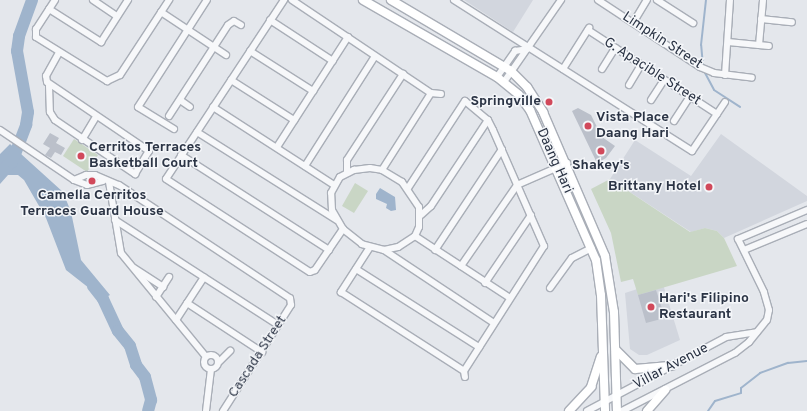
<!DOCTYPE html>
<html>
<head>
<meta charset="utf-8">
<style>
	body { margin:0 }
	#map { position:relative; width:807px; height:411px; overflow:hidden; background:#e4e7ec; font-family:Overpass,sans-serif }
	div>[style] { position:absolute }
	.built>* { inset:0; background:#d2d6de }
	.green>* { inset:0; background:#c9d6c5 }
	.water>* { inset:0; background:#9fb4cc }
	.stream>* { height:2px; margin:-1px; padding:0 1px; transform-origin:1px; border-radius:1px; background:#9fb4cc }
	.river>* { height:12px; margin:-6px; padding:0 6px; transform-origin:6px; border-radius:6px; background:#9fb4cc }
	.building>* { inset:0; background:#bbc0ca }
	.roads { filter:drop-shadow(1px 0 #a9aeb7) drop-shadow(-1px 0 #a9aeb7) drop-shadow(0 1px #a9aeb7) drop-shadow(0 -1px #a9aeb7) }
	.minor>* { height:6px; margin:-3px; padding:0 3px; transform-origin:3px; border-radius:3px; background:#f7f8fa }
	.minor>.ring { margin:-3px; padding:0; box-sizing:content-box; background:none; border:6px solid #f7f8fa; border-radius:50% }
	.major>* { height:8px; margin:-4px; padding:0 4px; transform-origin:4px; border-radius:4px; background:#fff }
	.dots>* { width:11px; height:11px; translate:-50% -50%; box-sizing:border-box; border:2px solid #f4f6f9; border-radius:50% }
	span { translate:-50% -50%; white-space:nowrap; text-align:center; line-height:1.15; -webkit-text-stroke:3px #f4f6f9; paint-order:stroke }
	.street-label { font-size:14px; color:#2b3445 }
	.poi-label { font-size:14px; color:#2b3445; font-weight:700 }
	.right { translate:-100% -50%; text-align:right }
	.left { translate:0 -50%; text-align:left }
</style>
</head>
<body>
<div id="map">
	<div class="built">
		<i style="clip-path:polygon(464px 0,533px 0,513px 32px)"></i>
		<i style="clip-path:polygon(721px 134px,807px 196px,807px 201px,724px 238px,717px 231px,705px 228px,691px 232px,610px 179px,635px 140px,691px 176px)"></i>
		<i style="clip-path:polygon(662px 281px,680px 340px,647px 355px,639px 355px,630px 349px,625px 293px)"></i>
	</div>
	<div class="green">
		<i style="clip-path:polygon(74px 139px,98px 155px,87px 172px,63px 156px)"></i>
		<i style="clip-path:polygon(610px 179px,690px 232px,705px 228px,717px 231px,724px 238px,737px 266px,638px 295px,633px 279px,621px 282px,611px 233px,591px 189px)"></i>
		<i style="clip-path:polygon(355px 183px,368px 191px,354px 213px,342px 206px)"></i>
	</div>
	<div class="water">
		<i style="clip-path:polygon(10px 144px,63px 192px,71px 212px,81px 260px,110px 295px,103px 299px,66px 270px,46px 218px,24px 180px,18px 175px,8px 175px,0 184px,0 154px)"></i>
		<i style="clip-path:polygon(380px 188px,395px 197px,396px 210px,391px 211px,386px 208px,387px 204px,376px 199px,376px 194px)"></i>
	</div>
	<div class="stream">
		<i style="left:703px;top:66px;width:21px;rotate:-95deg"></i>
		<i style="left:701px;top:45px;width:45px;rotate:-83.7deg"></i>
		<i style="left:704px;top:71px;width:21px;rotate:62deg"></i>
		<i style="left:714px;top:90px;width:31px;rotate:33deg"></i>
		<i style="left:708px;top:411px;width:12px;rotate:-55deg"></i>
		<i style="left:715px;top:401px;width:27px;rotate:-17deg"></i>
		<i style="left:741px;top:393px;width:5px;rotate:-90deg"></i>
		<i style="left:741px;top:388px;width:24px;rotate:-38deg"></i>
		<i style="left:760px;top:373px;width:30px;rotate:-20deg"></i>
		<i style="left:788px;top:363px;width:19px;rotate:-6deg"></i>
	</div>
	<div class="river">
		<i style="left:0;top:172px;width:16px;rotate:-40deg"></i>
		<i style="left:12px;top:162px;width:40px;rotate:-69deg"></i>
		<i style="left:26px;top:125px;width:13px;rotate:-81deg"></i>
		<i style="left:28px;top:112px;width:62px;rotate:-100.2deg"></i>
		<i style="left:17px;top:51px;width:15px;rotate:-82deg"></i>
		<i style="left:19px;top:36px;width:38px;rotate:-70deg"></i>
		<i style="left:93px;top:286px;width:16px;rotate:52deg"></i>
		<i style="left:103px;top:299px;width:35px;rotate:65deg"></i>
		<i style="left:118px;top:331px;width:19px;rotate:51deg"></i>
		<i style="left:130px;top:346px;width:20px;rotate:72deg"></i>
		<i style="left:136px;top:365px;width:15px;rotate:53deg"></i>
		<i style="left:145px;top:377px;width:24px;rotate:75deg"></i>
		<i style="left:151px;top:400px;width:11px;rotate:105deg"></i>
	</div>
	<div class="building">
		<i style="clip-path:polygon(578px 108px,591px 115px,602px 137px,615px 146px,606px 158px,597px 163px,572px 111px)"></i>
		<i style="clip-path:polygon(50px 133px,59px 138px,56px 143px,65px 148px,61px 155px,55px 152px,51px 158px,45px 155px,50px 148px,43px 144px)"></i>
		<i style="clip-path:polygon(656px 290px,665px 318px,646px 323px,638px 295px)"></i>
	</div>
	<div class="roads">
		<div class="minor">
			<i style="left:55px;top:0;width:35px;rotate:123deg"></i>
			<i style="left:36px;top:29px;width:8px;rotate:90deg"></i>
			<i style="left:36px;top:37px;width:84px;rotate:31.8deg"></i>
			<i style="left:107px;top:81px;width:14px;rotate:-25deg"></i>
			<i style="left:120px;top:75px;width:90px;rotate:-56.8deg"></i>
			<i style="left:93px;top:0;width:29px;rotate:34deg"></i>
			<i style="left:284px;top:0;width:214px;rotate:123.4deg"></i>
			<i style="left:166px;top:179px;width:171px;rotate:32.9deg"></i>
			<i style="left:310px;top:272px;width:5px;rotate:-22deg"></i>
			<i style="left:315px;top:270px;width:50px;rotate:-55.7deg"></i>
			<i style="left:292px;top:0;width:167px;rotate:33.8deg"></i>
			<i style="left:431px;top:93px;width:10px;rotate:6deg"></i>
			<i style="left:454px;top:0;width:282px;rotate:32.4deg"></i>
			<i style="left:692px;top:151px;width:59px;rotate:-56deg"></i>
			<i style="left:598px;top:0;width:122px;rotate:33.3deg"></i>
			<i style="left:700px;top:67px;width:15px;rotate:23deg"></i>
			<i style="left:714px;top:73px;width:38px;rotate:7deg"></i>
			<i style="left:657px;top:0;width:43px;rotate:32.6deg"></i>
			<i style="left:49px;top:9px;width:62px;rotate:32.4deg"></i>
			<i style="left:101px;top:42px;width:50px;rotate:-57.3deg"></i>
			<i style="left:161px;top:12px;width:78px;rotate:33.5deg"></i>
			<i style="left:761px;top:19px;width:31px;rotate:6deg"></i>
			<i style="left:270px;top:20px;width:75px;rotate:33.1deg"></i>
			<i style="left:633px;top:23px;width:27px;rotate:-59deg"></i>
			<i style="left:588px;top:30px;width:154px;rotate:33.1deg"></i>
			<i style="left:728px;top:42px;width:41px;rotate:5.6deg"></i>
			<i style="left:759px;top:45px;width:45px;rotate:-84.9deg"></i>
			<i style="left:250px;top:51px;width:75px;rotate:32.4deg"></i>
			<i style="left:563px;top:69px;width:49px;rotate:-57.6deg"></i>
			<i style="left:602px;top:69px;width:25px;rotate:-58deg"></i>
			<i style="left:725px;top:75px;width:75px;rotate:-86.2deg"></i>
			<i style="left:497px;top:77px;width:32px;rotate:-55deg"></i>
			<i style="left:515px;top:51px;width:12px;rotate:-9deg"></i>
			<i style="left:231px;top:80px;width:75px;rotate:32.4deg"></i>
			<i style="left:504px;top:82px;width:100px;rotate:-55.2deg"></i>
			<i style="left:629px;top:85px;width:23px;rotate:-59deg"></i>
			<i style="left:49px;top:86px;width:26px;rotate:88deg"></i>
			<i style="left:50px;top:112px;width:9px;rotate:58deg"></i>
			<i style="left:55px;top:120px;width:97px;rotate:34deg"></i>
			<i style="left:135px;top:174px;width:27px;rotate:-59deg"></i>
			<i style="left:149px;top:151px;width:123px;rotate:-145.9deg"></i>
			<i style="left:47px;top:82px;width:6px;rotate:-99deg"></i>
			<i style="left:46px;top:76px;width:26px;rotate:-61deg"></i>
			<i style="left:180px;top:100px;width:12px;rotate:35deg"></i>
			<i style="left:651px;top:100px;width:24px;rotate:-57deg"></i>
			<i style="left:213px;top:107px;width:144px;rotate:32.8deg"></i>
			<i style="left:169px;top:116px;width:108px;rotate:-57deg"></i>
			<i style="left:228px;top:25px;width:7px;rotate:-34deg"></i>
			<i style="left:234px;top:21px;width:8px;rotate:30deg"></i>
			<i style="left:674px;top:121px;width:30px;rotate:-57deg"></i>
			<i style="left:174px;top:129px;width:42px;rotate:-148.6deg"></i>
			<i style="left:138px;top:107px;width:127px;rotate:-57.2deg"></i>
			<i style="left:0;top:130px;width:89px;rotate:34deg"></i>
			<i style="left:74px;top:180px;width:14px;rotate:21deg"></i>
			<i style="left:87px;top:185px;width:16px;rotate:-14deg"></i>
			<i style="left:197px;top:132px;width:165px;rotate:32.2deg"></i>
			<i style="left:82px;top:140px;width:27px;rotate:-59deg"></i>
			<i style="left:277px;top:147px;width:131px;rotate:-57.2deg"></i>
			<i style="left:181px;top:155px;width:176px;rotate:32.7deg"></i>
			<i style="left:305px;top:166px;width:130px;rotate:-57.5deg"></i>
			<i style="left:370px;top:168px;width:12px;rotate:9deg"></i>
			<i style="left:382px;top:170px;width:23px;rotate:31deg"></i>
			<i style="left:402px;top:182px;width:30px;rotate:56deg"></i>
			<i style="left:419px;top:207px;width:20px;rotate:90deg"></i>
			<i style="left:419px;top:227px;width:10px;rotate:114deg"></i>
			<i style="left:415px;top:236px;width:20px;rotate:147deg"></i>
			<i style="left:398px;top:247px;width:14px;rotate:168deg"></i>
			<i style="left:384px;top:250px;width:23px;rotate:-165deg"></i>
			<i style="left:362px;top:244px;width:24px;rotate:-142deg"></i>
			<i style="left:343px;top:229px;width:22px;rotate:-120deg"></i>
			<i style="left:332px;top:210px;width:17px;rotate:-93deg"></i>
			<i style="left:331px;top:193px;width:18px;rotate:-61deg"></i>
			<i style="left:340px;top:177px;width:16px;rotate:-27deg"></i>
			<i style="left:354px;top:170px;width:16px;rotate:-7deg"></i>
			<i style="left:382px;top:170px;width:91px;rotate:-57.5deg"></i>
			<i style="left:347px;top:173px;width:13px;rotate:-90deg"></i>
			<i style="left:347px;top:160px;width:103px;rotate:-56.9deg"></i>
			<i style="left:74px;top:180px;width:13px;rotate:-23deg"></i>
			<i style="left:86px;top:175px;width:9px"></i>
			<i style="left:95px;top:175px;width:26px;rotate:23deg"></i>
			<i style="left:119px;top:185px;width:205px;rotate:33.5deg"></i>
			<i style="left:290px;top:298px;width:7px;rotate:82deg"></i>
			<i style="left:291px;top:305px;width:126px;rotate:122.7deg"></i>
			<i style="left:109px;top:182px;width:72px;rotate:80.4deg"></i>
			<i style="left:121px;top:253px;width:134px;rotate:50.7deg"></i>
			<i style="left:408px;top:188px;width:104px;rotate:-56.8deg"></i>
			<i style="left:465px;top:101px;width:30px;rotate:40deg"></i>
			<i style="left:488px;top:120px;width:11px;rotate:63deg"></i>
			<i style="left:493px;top:130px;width:127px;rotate:66.3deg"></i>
			<i style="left:544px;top:246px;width:148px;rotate:122.6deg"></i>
			<i style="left:464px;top:371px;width:6px;rotate:81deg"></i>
			<i style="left:421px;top:215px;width:13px;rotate:-42deg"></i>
			<i style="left:431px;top:206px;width:103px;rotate:-56.5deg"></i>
			<i style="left:115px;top:220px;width:194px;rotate:32.8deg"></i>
			<i style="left:415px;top:236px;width:113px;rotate:33.1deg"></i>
			<i style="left:370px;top:247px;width:54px;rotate:122.8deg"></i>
			<i style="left:341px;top:292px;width:146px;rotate:32.7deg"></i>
			<i style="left:384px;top:250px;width:132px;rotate:33.6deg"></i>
			<i style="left:435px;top:250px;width:121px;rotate:-56.4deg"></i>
			<i style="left:744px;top:250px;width:68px;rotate:-22.4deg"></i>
			<i style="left:461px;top:266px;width:98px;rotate:-55.3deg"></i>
			<i style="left:517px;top:185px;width:55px;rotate:-23.7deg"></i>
			<i style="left:134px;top:268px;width:35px;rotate:33deg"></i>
			<i style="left:356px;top:269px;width:146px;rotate:32.4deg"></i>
			<i style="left:485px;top:283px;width:82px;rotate:-55.9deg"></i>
			<i style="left:550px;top:288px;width:37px;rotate:-54deg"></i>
			<i style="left:572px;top:258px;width:22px;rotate:-27deg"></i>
			<i style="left:156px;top:297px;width:24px;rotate:-57deg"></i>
			<i style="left:187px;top:303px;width:90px;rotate:33.2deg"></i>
			<i style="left:176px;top:320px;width:51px;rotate:-56.9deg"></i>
			<i class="ring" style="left:204px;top:355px;width:8px;height:8px"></i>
			<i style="left:219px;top:362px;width:16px;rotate:-45deg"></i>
			<i style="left:206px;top:411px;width:42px;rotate:-83.2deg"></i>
			<i style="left:587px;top:411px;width:157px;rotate:-28deg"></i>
			<i style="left:726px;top:337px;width:31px;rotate:-9deg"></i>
			<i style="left:622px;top:411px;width:127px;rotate:-27.2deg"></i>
			<i style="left:735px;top:353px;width:18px;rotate:-38deg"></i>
			<i style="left:749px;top:342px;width:28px;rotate:-51deg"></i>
			<i style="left:767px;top:320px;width:10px;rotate:-79deg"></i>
			<i style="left:769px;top:310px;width:19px;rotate:-106deg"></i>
			<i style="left:764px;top:292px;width:59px;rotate:-116.1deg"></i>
			<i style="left:738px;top:239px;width:75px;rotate:-22.8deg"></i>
		</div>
		<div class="major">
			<i style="left:363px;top:0;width:155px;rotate:29.9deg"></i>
			<i style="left:497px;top:77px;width:28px;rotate:39deg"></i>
			<i style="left:519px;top:95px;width:19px;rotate:54deg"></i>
			<i style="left:530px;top:110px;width:164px;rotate:66.3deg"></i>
			<i style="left:596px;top:260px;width:35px;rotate:82deg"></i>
			<i style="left:601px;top:295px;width:116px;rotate:88deg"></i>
			<i style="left:391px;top:0;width:139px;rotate:30.6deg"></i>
			<i style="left:511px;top:71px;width:23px;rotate:45deg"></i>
			<i style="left:527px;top:87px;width:30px;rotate:57deg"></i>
			<i style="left:543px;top:112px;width:157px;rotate:66.7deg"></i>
			<i style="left:605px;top:256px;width:57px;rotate:80.9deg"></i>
			<i style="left:614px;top:312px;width:99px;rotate:88.3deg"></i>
			<i style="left:616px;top:350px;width:27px;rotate:45deg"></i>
			<i style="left:635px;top:369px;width:37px;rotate:-5deg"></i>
			<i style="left:569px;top:411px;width:33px;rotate:-47deg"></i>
			<i style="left:591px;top:387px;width:32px;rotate:-72deg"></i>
			<i style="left:647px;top:411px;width:28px;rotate:-49deg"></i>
		</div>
	</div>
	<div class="dots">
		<i style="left:549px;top:102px;background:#d1495b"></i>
		<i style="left:588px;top:126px;background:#d1495b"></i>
		<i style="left:601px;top:151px;background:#d1495b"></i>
		<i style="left:81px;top:156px;background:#d1495b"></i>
		<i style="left:92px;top:181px;background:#d1495b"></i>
		<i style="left:709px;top:187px;background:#d1495b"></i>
		<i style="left:651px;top:307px;background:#d1495b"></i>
	</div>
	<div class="street-label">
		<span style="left:662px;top:41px;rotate:33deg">Limpkin Street</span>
		<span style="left:652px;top:72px;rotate:33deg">G. Apacible Street</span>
		<span style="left:554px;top:161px;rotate:66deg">Daang Hari</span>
		<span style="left:258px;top:357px;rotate:-57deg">Cascada Street</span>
		<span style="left:671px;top:367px;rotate:-28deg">Villar Avenue</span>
	</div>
	<div class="poi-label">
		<span class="right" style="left:541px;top:102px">Springville</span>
		<span class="left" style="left:596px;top:126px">Vista Place<br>Daang Hari</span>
		<span class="left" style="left:89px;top:156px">Cerritos Terraces<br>Basketball Court</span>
		<span style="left:601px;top:166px">Shakey's</span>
		<span class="right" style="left:701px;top:187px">Brittany Hotel</span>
		<span style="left:92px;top:204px">Camella Cerritos<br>Terraces Guard House</span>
		<span class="left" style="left:659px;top:307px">Hari's Filipino<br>Restaurant</span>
	</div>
</div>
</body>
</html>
